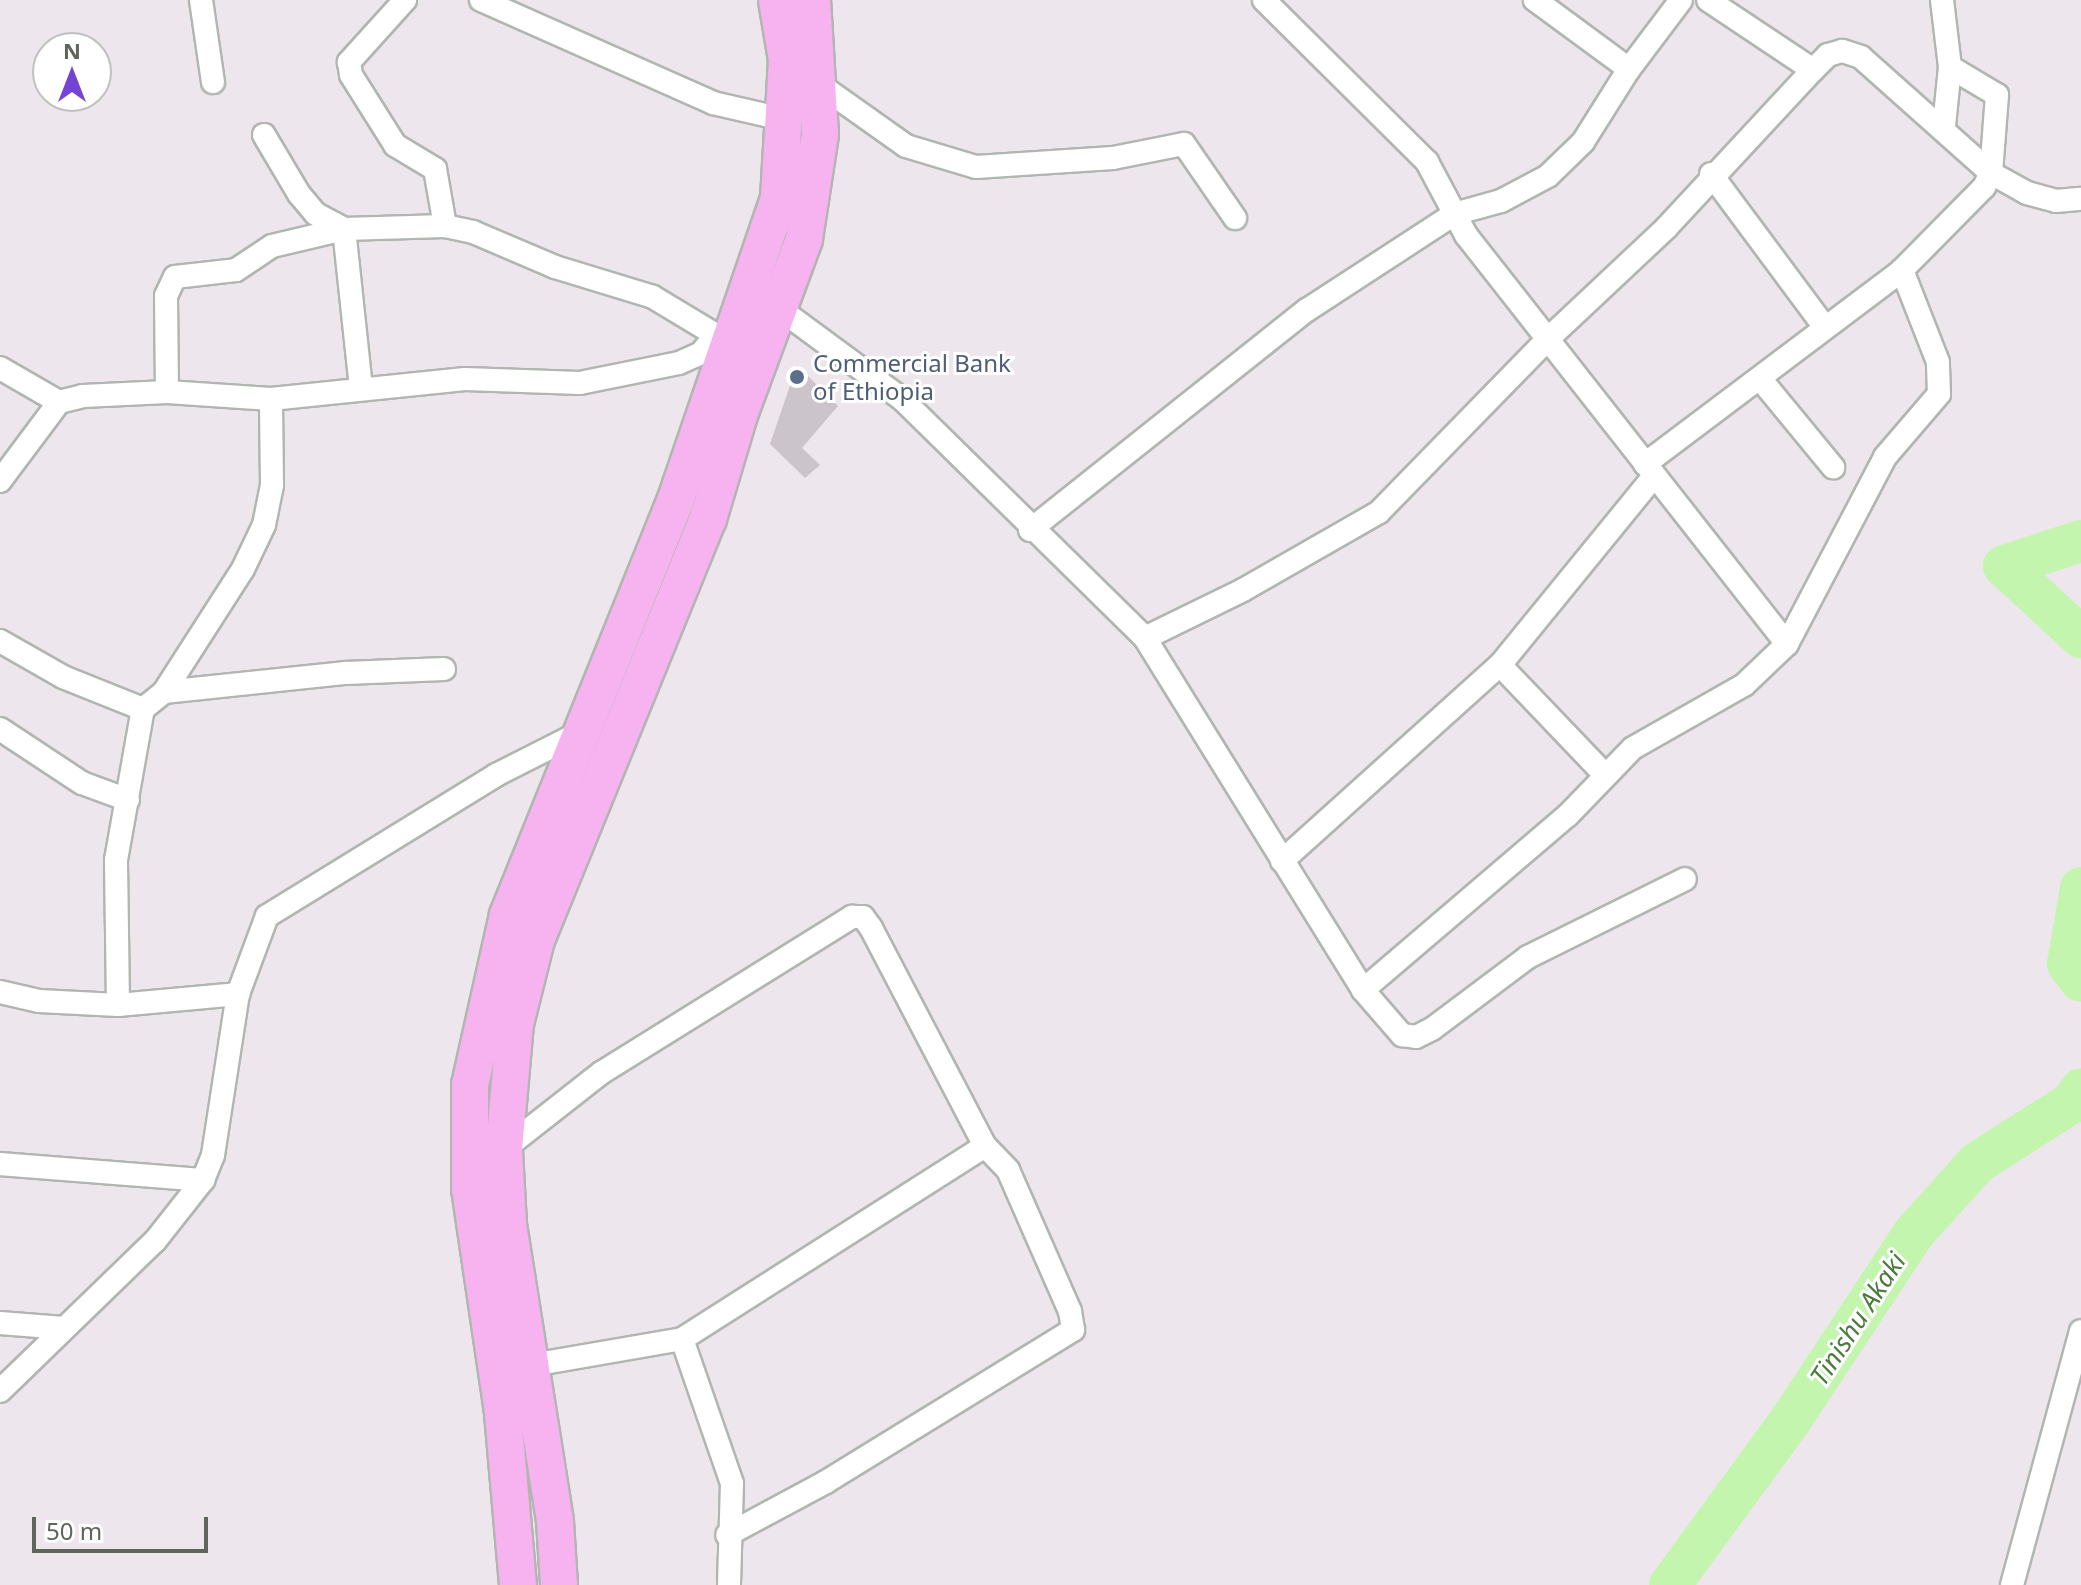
<!DOCTYPE html>
<html>
<head>
<meta charset="utf-8">
<style>
	body { margin:0 }
	#map { position:relative; width:2081px; height:1585px; overflow:hidden; background:#eee6ed; font-family:"Noto Sans",sans-serif }
	div>[style] { position:absolute }
	.river>* { height:42px; margin:-21px; padding:0 21px; transform-origin:21px; border-radius:21px; background:#c4f5ae }
	.building>* { inset:0; background:#ccc4cb }
	.roads { filter:drop-shadow(2px 0 #b1b6b1) drop-shadow(-2px 0 #b1b6b1) drop-shadow(0 2px #b1b6b1) drop-shadow(0 -2px #b1b6b1) }
	.street>* { height:22px; margin:-11px; padding:0 11px; transform-origin:11px; border-radius:11px; background:#fff }
	.primary>* { height:36px; margin:-18px; padding:0 18px; transform-origin:18px; border-radius:18px; background:#f6b3ef }
	.dots>* { width:22px; height:22px; translate:-50% -50%; box-sizing:border-box; border:4px solid #fff; border-radius:50% }
	span { translate:-50% -50%; white-space:nowrap; text-align:center; line-height:1.15; -webkit-text-stroke:6px #fff; paint-order:stroke }
	.service-label { font-size:24px; color:#4e5e75 }
	.left { translate:0 -50%; text-align:left }
	.water-label { font-size:26px; color:#4b7c3c; font-style:italic }
	.north { position:absolute; left:32px; top:32px; width:80px; height:80px; box-sizing:border-box; background:#fff; border:2px solid #bfc1be; border-radius:50%; rotate:0deg; font-size:22px; font-weight:700; line-height:32px; text-align:center; color:#5f645d }
	.north::after { content:''; display:block; margin:auto; width:28px; height:36px; background:#7544d5; clip-path:polygon(50% 0,100% 100%,50% 72%,0 100%) }
	.scale { position:absolute; left:32px; top:1517px; width:176px; height:36px; box-sizing:border-box; border:4px solid #5f645d; border-top:0; padding-left:10px; font-size:24px; line-height:28px; white-space:nowrap; color:#5f645d; -webkit-text-stroke:6px #fff; paint-order:stroke }
</style>
</head>
<body>
<div id="map">
	<div class="river">
		<i style="left:2081px;top:541px;width:81px;rotate:162deg"></i>
		<i style="left:2004px;top:566px;width:105px;rotate:42.7deg"></i>
		<i style="left:2081px;top:888px;width:77px;rotate:99.7deg"></i>
		<i style="left:2068px;top:964px;width:21px;rotate:53deg"></i>
		<i style="left:1670px;top:1585px;width:203px;rotate:-53.8deg"></i>
		<i style="left:1790px;top:1421px;width:225px;rotate:-56.6deg"></i>
		<i style="left:1914px;top:1233px;width:94px;rotate:-48deg"></i>
		<i style="left:1977px;top:1163px;width:112px;rotate:-32.6deg"></i>
		<i style="left:2071px;top:1103px;width:17px;rotate:-54deg"></i>
	</div>
	<div class="building">
		<i style="clip-path:polygon(797px 365px,838px 406px,802px 448px,820px 465px,805px 478px,770px 444px)"></i>
	</div>
	<div class="roads">
		<div class="street">
			<i style="left:201px;top:0;width:83px;rotate:81.7deg"></i>
			<i style="left:405px;top:0;width:84px;rotate:132.1deg"></i>
			<i style="left:349px;top:62px;width:13px;rotate:81deg"></i>
			<i style="left:351px;top:75px;width:83px;rotate:57.8deg"></i>
			<i style="left:395px;top:145px;width:47px;rotate:31deg"></i>
			<i style="left:435px;top:169px;width:58px;rotate:80deg"></i>
			<i style="left:481px;top:0;width:254px;rotate:23.9deg"></i>
			<i style="left:713px;top:103px;width:76px;rotate:12.9deg"></i>
			<i style="left:1264px;top:0;width:230px;rotate:44.8deg"></i>
			<i style="left:1427px;top:162px;width:83px;rotate:61.9deg"></i>
			<i style="left:1466px;top:235px;width:520px;rotate:51.87deg"></i>
			<i style="left:1942px;top:0;width:67px;rotate:83.2deg"></i>
			<i style="left:1950px;top:67px;width:59px;rotate:95.8deg"></i>
			<i style="left:1950px;top:67px;width:55px;rotate:30.8deg"></i>
			<i style="left:1997px;top:95px;width:78px;rotate:94.4deg"></i>
			<i style="left:1991px;top:173px;width:41px;rotate:29.1deg"></i>
			<i style="left:2027px;top:193px;width:30px;rotate:15deg"></i>
			<i style="left:2056px;top:201px;width:25px;rotate:-5deg"></i>
			<i style="left:1629px;top:69px;width:86px;rotate:-53deg"></i>
			<i style="left:820px;top:85px;width:105px;rotate:35.3deg"></i>
			<i style="left:906px;top:146px;width:73px;rotate:16.7deg"></i>
			<i style="left:976px;top:167px;width:137px;rotate:-3.8deg"></i>
			<i style="left:1113px;top:158px;width:72px;rotate:-11.2deg"></i>
			<i style="left:1184px;top:144px;width:90px;rotate:55.4deg"></i>
			<i style="left:264px;top:135px;width:69px;rotate:59.3deg"></i>
			<i style="left:299px;top:194px;width:26px;rotate:50deg"></i>
			<i style="left:316px;top:214px;width:32px;rotate:28deg"></i>
			<i style="left:344px;top:229px;width:101px;rotate:-1.7deg"></i>
			<i style="left:445px;top:226px;width:29px;rotate:12deg"></i>
			<i style="left:473px;top:232px;width:89px;rotate:23.1deg"></i>
			<i style="left:555px;top:267px;width:102px;rotate:17deg"></i>
			<i style="left:653px;top:297px;width:74px;rotate:31.1deg"></i>
			<i style="left:1711px;top:174px;width:188px;rotate:53.4deg"></i>
			<i style="left:781px;top:310px;width:152px;rotate:36.4deg"></i>
			<i style="left:903px;top:400px;width:339px;rotate:44.5deg"></i>
			<i style="left:1145px;top:638px;width:414px;rotate:58.2deg"></i>
			<i style="left:1363px;top:990px;width:60px;rotate:49.1deg"></i>
			<i style="left:1402px;top:1035px;width:14px;rotate:8deg"></i>
			<i style="left:1416px;top:1037px;width:18px;rotate:-27deg"></i>
			<i style="left:1432px;top:1029px;width:120px;rotate:-36.9deg"></i>
			<i style="left:1528px;top:957px;width:175px;rotate:-26.4deg"></i>
			<i style="left:0;top:368px;width:68px;rotate:30deg"></i>
			<i style="left:1762px;top:381px;width:112px;rotate:50.5deg"></i>
			<i style="left:167px;top:392px;width:96px;rotate:-90.6deg"></i>
			<i style="left:166px;top:296px;width:21px;rotate:-65deg"></i>
			<i style="left:175px;top:277px;width:61px;rotate:-6.5deg"></i>
			<i style="left:236px;top:270px;width:43px;rotate:-33.7deg"></i>
			<i style="left:272px;top:246px;width:74px;rotate:-13.3deg"></i>
			<i style="left:344px;top:229px;width:159px;rotate:83.9deg"></i>
			<i style="left:1645px;top:464px;width:322px;rotate:-37deg"></i>
			<i style="left:1902px;top:270px;width:117px;rotate:-45.3deg"></i>
			<i style="left:1984px;top:187px;width:16px;rotate:-63deg"></i>
			<i style="left:1991px;top:173px;width:174px;rotate:-138.3deg"></i>
			<i style="left:1861px;top:57px;width:20px;rotate:-162deg"></i>
			<i style="left:1842px;top:51px;width:15px;rotate:164deg"></i>
			<i style="left:1828px;top:55px;width:21px;rotate:135deg"></i>
			<i style="left:0;top:481px;width:99px;rotate:-53.2deg"></i>
			<i style="left:59px;top:402px;width:25px;rotate:-14deg"></i>
			<i style="left:83px;top:396px;width:84px;rotate:-2.7deg"></i>
			<i style="left:167px;top:392px;width:104px;rotate:3.9deg"></i>
			<i style="left:271px;top:399px;width:195px;rotate:-5.9deg"></i>
			<i style="left:465px;top:379px;width:115px;rotate:2deg"></i>
			<i style="left:580px;top:383px;width:101px;rotate:-11.4deg"></i>
			<i style="left:679px;top:363px;width:24px;rotate:-24deg"></i>
			<i style="left:701px;top:353px;width:23px;rotate:-50deg"></i>
			<i style="left:716px;top:335px;width:15px;rotate:20deg"></i>
			<i style="left:1030px;top:530px;width:354px;rotate:-38.5deg"></i>
			<i style="left:1307px;top:310px;width:176px;rotate:-33.1deg"></i>
			<i style="left:1454px;top:214px;width:49px;rotate:-15.5deg"></i>
			<i style="left:1501px;top:201px;width:53px;rotate:-28deg"></i>
			<i style="left:1548px;top:176px;width:49px;rotate:-44.2deg"></i>
			<i style="left:1583px;top:142px;width:86px;rotate:-57.8deg"></i>
			<i style="left:1629px;top:69px;width:117px;rotate:-143.7deg"></i>
			<i style="left:1145px;top:638px;width:109px;rotate:-26.1deg"></i>
			<i style="left:1243px;top:590px;width:157px;rotate:-29.8deg"></i>
			<i style="left:1379px;top:512px;width:243px;rotate:-45.7deg"></i>
			<i style="left:1549px;top:338px;width:161px;rotate:-43.2deg"></i>
			<i style="left:1666px;top:228px;width:216px;rotate:-47.1deg"></i>
			<i style="left:1813px;top:70px;width:126px;rotate:-146.3deg"></i>
			<i style="left:0;top:641px;width:73px;rotate:29.7deg"></i>
			<i style="left:63px;top:677px;width:86px;rotate:21.8deg"></i>
			<i style="left:1500px;top:665px;width:151px;rotate:46.3deg"></i>
			<i style="left:164px;top:692px;width:146px;rotate:-57.3deg"></i>
			<i style="left:243px;top:569px;width:49px;rotate:-64.5deg"></i>
			<i style="left:264px;top:525px;width:41px;rotate:-78.7deg"></i>
			<i style="left:272px;top:485px;width:86px;rotate:-90.7deg"></i>
			<i style="left:0;top:729px;width:98px;rotate:33.4deg"></i>
			<i style="left:82px;top:783px;width:49px;rotate:20.3deg"></i>
			<i style="left:1282px;top:861px;width:293px;rotate:-42deg"></i>
			<i style="left:1500px;top:665px;width:244px;rotate:-50.8deg"></i>
			<i style="left:1363px;top:990px;width:270px;rotate:-40.5deg"></i>
			<i style="left:1568px;top:815px;width:93px;rotate:-45.9deg"></i>
			<i style="left:1633px;top:748px;width:128px;rotate:-29.6deg"></i>
			<i style="left:1744px;top:685px;width:59px;rotate:-43.6deg"></i>
			<i style="left:1787px;top:644px;width:211px;rotate:-62.3deg"></i>
			<i style="left:1885px;top:457px;width:83px;rotate:-49.4deg"></i>
			<i style="left:1939px;top:394px;width:32px;rotate:-92deg"></i>
			<i style="left:1938px;top:362px;width:99px;rotate:-111.4deg"></i>
			<i style="left:0;top:992px;width:40px;rotate:13deg"></i>
			<i style="left:39px;top:1001px;width:79px;rotate:2.9deg"></i>
			<i style="left:118px;top:1005px;width:121px;rotate:-5.2deg"></i>
			<i style="left:118px;top:1005px;width:145px;rotate:-90.8deg"></i>
			<i style="left:116px;top:860px;width:153px;rotate:-79.9deg"></i>
			<i style="left:143px;top:709px;width:27px;rotate:-39deg"></i>
			<i style="left:164px;top:692px;width:183px;rotate:-6deg"></i>
			<i style="left:346px;top:673px;width:98px;rotate:-2.3deg"></i>
			<i style="left:504px;top:1149px;width:123px;rotate:-38.1deg"></i>
			<i style="left:601px;top:1073px;width:296px;rotate:-31.9deg"></i>
			<i style="left:852px;top:917px;width:11px"></i>
			<i style="left:863px;top:917px;width:14px;rotate:54deg"></i>
			<i style="left:871px;top:928px;width:246px;rotate:62.4deg"></i>
			<i style="left:985px;top:1146px;width:33px;rotate:46deg"></i>
			<i style="left:1008px;top:1170px;width:154px;rotate:66.3deg"></i>
			<i style="left:1070px;top:1311px;width:19px;rotate:81deg"></i>
			<i style="left:1073px;top:1330px;width:290px;rotate:148.4deg"></i>
			<i style="left:826px;top:1482px;width:112px;rotate:151.8deg"></i>
			<i style="left:0;top:1164px;width:204px;rotate:4.5deg"></i>
			<i style="left:0;top:1323px;width:64px;rotate:4.5deg"></i>
			<i style="left:682px;top:1339px;width:152px;rotate:70.9deg"></i>
			<i style="left:732px;top:1483px;width:102px;rotate:91.7deg"></i>
			<i style="left:532px;top:1365px;width:152px;rotate:-9.8deg"></i>
			<i style="left:682px;top:1339px;width:359px;rotate:-32.5deg"></i>
			<i style="left:0;top:1391px;width:216px;rotate:-44.1deg"></i>
			<i style="left:155px;top:1241px;width:78px;rotate:-51.8deg"></i>
			<i style="left:203px;top:1180px;width:27px;rotate:-68deg"></i>
			<i style="left:213px;top:1155px;width:163px;rotate:-81.2deg"></i>
			<i style="left:238px;top:994px;width:83px;rotate:-69.6deg"></i>
			<i style="left:267px;top:916px;width:269px;rotate:-31.6deg"></i>
			<i style="left:496px;top:775px;width:97px;rotate:-26.8deg"></i>
			<i style="left:2012px;top:1585px;width:263px;rotate:-74.8deg"></i>
		</div>
		<div class="primary">
			<i style="left:518px;top:1585px;width:174px;rotate:-95deg"></i>
			<i style="left:503px;top:1412px;width:225px;rotate:-98.4deg"></i>
			<i style="left:470px;top:1189px;width:104px;rotate:-90deg"></i>
			<i style="left:470px;top:1085px;width:174px;rotate:-77.4deg"></i>
			<i style="left:508px;top:915px;width:445px;rotate:-68deg"></i>
			<i style="left:675px;top:502px;width:321px;rotate:-71.1deg"></i>
			<i style="left:779px;top:198px;width:138px;rotate:-86.7deg"></i>
			<i style="left:787px;top:60px;width:61px;rotate:-99.5deg"></i>
			<i style="left:559px;top:1585px;width:64px;rotate:-93.6deg"></i>
			<i style="left:555px;top:1521px;width:301px;rotate:-99deg"></i>
			<i style="left:508px;top:1224px;width:75px;rotate:-93.1deg"></i>
			<i style="left:504px;top:1149px;width:125px;rotate:-85deg"></i>
			<i style="left:515px;top:1024px;width:87px;rotate:-76deg"></i>
			<i style="left:536px;top:940px;width:455px;rotate:-67.8deg"></i>
			<i style="left:708px;top:519px;width:109px;rotate:-73.4deg"></i>
			<i style="left:739px;top:415px;width:188px;rotate:-69.7deg"></i>
			<i style="left:804px;top:239px;width:106px;rotate:-81.3deg"></i>
			<i style="left:820px;top:134px;width:134px;rotate:-93.4deg"></i>
		</div>
	</div>
	<div class="dots">
		<i style="left:797px;top:377px;background:#5c6f8a"></i>
	</div>
	<div class="service-label">
		<span class="left" style="left:813px;top:377px">Commercial Bank<br>of Ethiopia</span>
	</div>
	<div class="water-label">
		<span style="left:1858px;top:1319px;rotate:-57deg">Tinishu Akaki</span>
	</div>
	<div class="north">N</div>
	<div class="scale">50 m</div>
</div>
</body>
</html>
